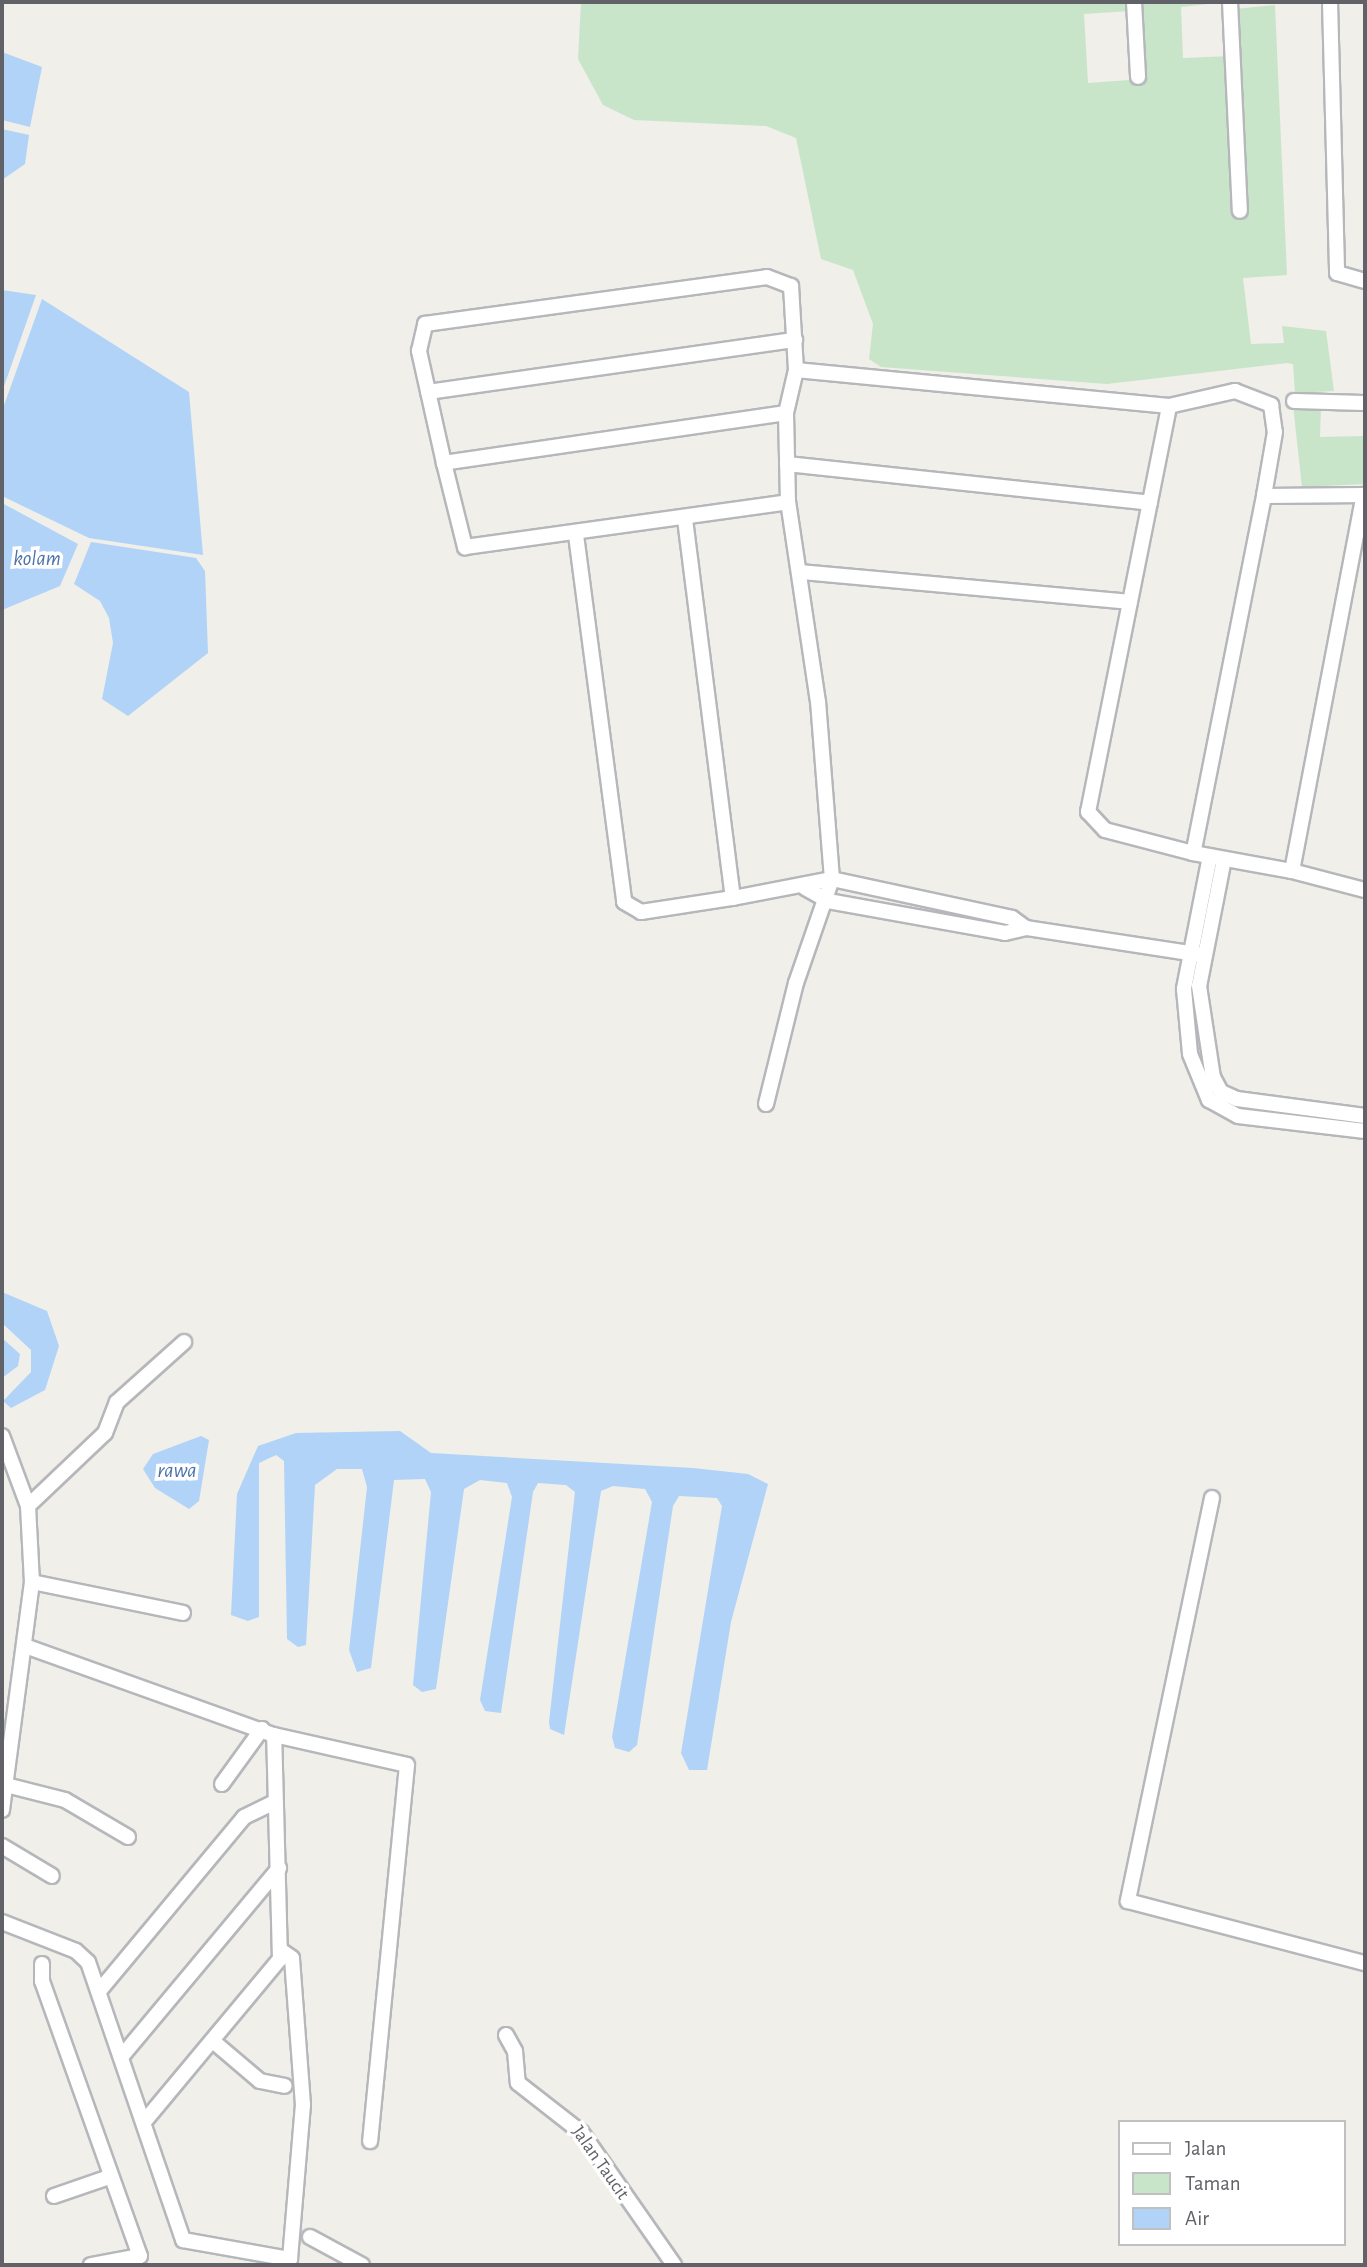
<!DOCTYPE html>
<html>
<head>
<meta charset="utf-8">
<style>
	body { margin:0 }
	#map { position:relative; width:1367px; height:2267px; overflow:hidden; background:#f0efe9; font-family:"Alegreya Sans",sans-serif }
	div>[style] { position:absolute }
	.green>* { inset:0; background:#c8e5ca }
	.water>* { inset:0; background:#b1d3f8 }
	.roads { filter:drop-shadow(2px 0 #b5b7bb) drop-shadow(-2px 0 #b5b7bb) drop-shadow(0 2px #b5b7bb) drop-shadow(0 -2px #b5b7bb) }
	.street>* { height:14px; margin:-7px; padding:0 7px; transform-origin:7px; border-radius:7px; background:#fff }
	span { translate:-50% -50%; white-space:nowrap; text-align:center; line-height:1.15; -webkit-text-stroke:7px #fff; paint-order:stroke }
	.street-label { font-size:19px; color:#606267 }
	.water-label { font-size:21px; color:#4d72aa; font-style:italic }
	.frame { position:absolute; inset:0; border:4px solid #606267; pointer-events:none }
	.legend { position:absolute; left:1118px; top:2120px; width:228px; height:126px; box-sizing:border-box; background:#fff; border:2px solid #bfc0c2; margin:0; padding:9px 12px; list-style:none; font-size:21px; color:#606267 }
	.legend li { display:flex; align-items:center; gap:14px; height:35px }
	.legend b { width:35px; border:2px solid #bfc0c2 }
</style>
</head>
<body>
<div id="map">
	<div class="green">
		<i style="clip-path:polygon(581px 2px,1129px 2px,1130px 11px,1084px 14px,1088px 83px,1144px 79px,1140px 2px,1226px 2px,1181px 7px,1183px 58px,1231px 56px,1236px 218px,1246px 216px,1235px 9px,1275px 5px,1287px 275px,1243px 278px,1251px 344px,1284px 343px,1282px 326px,1326px 331px,1334px 391px,1295px 393px,1293px 364px,1287px 363px,1107px 384px,881px 367px,869px 359px,873px 324px,853px 270px,821px 259px,796px 138px,766px 126px,634px 120px,603px 105px,578px 59px)"></i>
		<i style="clip-path:polygon(1293px 405px,1321px 407px,1320px 437px,1364px 436px,1365px 484px,1302px 487px)"></i>
	</div>
	<div class="water">
		<i style="clip-path:polygon(2px 52px,42px 67px,30px 127px,2px 120px)"></i>
		<i style="clip-path:polygon(2px 129px,29px 135px,25px 164px,2px 180px)"></i>
		<i style="clip-path:polygon(2px 290px,36px 295px,2px 392px)"></i>
		<i style="clip-path:polygon(42px 299px,189px 392px,203px 555px,89px 538px,2px 496px,2px 411px)"></i>
		<i style="clip-path:polygon(2px 503px,78px 544px,60px 586px,2px 610px)"></i>
		<i style="clip-path:polygon(91px 542px,196px 558px,205px 571px,208px 653px,128px 716px,102px 699px,113px 643px,109px 618px,100px 601px,74px 584px)"></i>
		<i style="clip-path:polygon(2px 1292px,47px 1311px,59px 1346px,45px 1390px,11px 1408px,3px 1401px,31px 1372px,31px 1350px,2px 1323px)"></i>
		<i style="clip-path:polygon(2px 1338px,20px 1354px,18px 1366px,2px 1378px)"></i>
		<i style="clip-path:polygon(400px 1431px,431px 1453px,693px 1468px,748px 1474px,768px 1484px,731px 1622px,707px 1770px,689px 1770px,681px 1753px,722px 1506px,717px 1498px,679px 1496px,673px 1506px,637px 1745px,629px 1752px,615px 1748px,612px 1737px,652px 1502px,645px 1489px,613px 1486px,601px 1491px,564px 1735px,550px 1729px,549px 1722px,575px 1492px,566px 1485px,538px 1483px,533px 1492px,501px 1713px,485px 1711px,480px 1700px,512px 1497px,507px 1483px,480px 1480px,464px 1489px,436px 1689px,422px 1692px,413px 1685px,431px 1492px,425px 1479px,394px 1480px,371px 1668px,357px 1672px,349px 1650px,367px 1487px,362px 1469px,337px 1469px,315px 1485px,306px 1645px,298px 1647px,287px 1639px,284px 1461px,276px 1455px,259px 1463px,259px 1617px,248px 1621px,231px 1615px,237px 1494px,258px 1446px,296px 1433px)"></i>
		<i style="clip-path:polygon(201px 1436px,209px 1440px,199px 1501px,189px 1509px,155px 1488px,143px 1469px,153px 1454px)"></i>
	</div>
	<div class="roads">
		<div class="street">
			<i style="left:1134px;top:2px;width:75px;rotate:86.9deg"></i>
			<i style="left:1230px;top:2px;width:209px;rotate:87.3deg"></i>
			<i style="left:1330px;top:2px;width:271px;rotate:88.5deg"></i>
			<i style="left:1337px;top:273px;width:29px;rotate:16deg"></i>
			<i style="left:428px;top:392px;width:371px;rotate:-8.1deg"></i>
			<i style="left:1294px;top:401px;width:71px;rotate:1.6deg"></i>
			<i style="left:786px;top:413px;width:346px;rotate:171.7deg"></i>
			<i style="left:444px;top:463px;width:87px;rotate:76deg"></i>
			<i style="left:465px;top:547px;width:326px;rotate:-7.9deg"></i>
			<i style="left:444px;top:463px;width:115px;rotate:-102.6deg"></i>
			<i style="left:419px;top:351px;width:28px;rotate:-77deg"></i>
			<i style="left:425px;top:324px;width:345px;rotate:-7.8deg"></i>
			<i style="left:767px;top:277px;width:26px;rotate:21deg"></i>
			<i style="left:791px;top:286px;width:84px;rotate:86.6deg"></i>
			<i style="left:787px;top:464px;width:365px;rotate:6.1deg"></i>
			<i style="left:1264px;top:496px;width:101px;rotate:-0.6deg"></i>
			<i style="left:685px;top:519px;width:382px;rotate:82.8deg"></i>
			<i style="left:733px;top:898px;width:101px;rotate:-10.9deg"></i>
			<i style="left:832px;top:879px;width:184px;rotate:12.2deg"></i>
			<i style="left:1012px;top:918px;width:17px;rotate:36deg"></i>
			<i style="left:1026px;top:928px;width:178px;rotate:8.7deg"></i>
			<i style="left:576px;top:535px;width:370px;rotate:82.5deg"></i>
			<i style="left:624px;top:902px;width:20px;rotate:30deg"></i>
			<i style="left:641px;top:912px;width:93px;rotate:-8.7deg"></i>
			<i style="left:801px;top:572px;width:330px;rotate:5.2deg"></i>
			<i style="left:1193px;top:853px;width:101px;rotate:10.3deg"></i>
			<i style="left:1292px;top:871px;width:383px;rotate:-79.2deg"></i>
			<i style="left:1210px;top:856px;width:136px;rotate:101.1deg"></i>
			<i style="left:1184px;top:989px;width:65px;rotate:84.7deg"></i>
			<i style="left:1190px;top:1054px;width:50px;rotate:67.6deg"></i>
			<i style="left:1209px;top:1100px;width:33px;rotate:29deg"></i>
			<i style="left:1238px;top:1116px;width:128px;rotate:6.7deg"></i>
			<i style="left:1224px;top:859px;width:129px;rotate:101.1deg"></i>
			<i style="left:1199px;top:986px;width:92px;rotate:81.3deg"></i>
			<i style="left:1213px;top:1077px;width:17px;rotate:62deg"></i>
			<i style="left:1221px;top:1092px;width:17px;rotate:24deg"></i>
			<i style="left:1237px;top:1099px;width:129px;rotate:7.6deg"></i>
			<i style="left:1292px;top:871px;width:75px;rotate:14.6deg"></i>
			<i style="left:805px;top:888px;width:26px;rotate:29deg"></i>
			<i style="left:828px;top:901px;width:180px;rotate:10.2deg"></i>
			<i style="left:1005px;top:933px;width:22px;rotate:-13deg"></i>
			<i style="left:766px;top:1104px;width:125px;rotate:-76.1deg"></i>
			<i style="left:796px;top:983px;width:110px;rotate:-70.9deg"></i>
			<i style="left:832px;top:879px;width:178px;rotate:-94.5deg"></i>
			<i style="left:818px;top:702px;width:202px;rotate:-98.5deg"></i>
			<i style="left:788px;top:502px;width:89px;rotate:-91.3deg"></i>
			<i style="left:786px;top:413px;width:44px;rotate:-76.9deg"></i>
			<i style="left:796px;top:370px;width:375px;rotate:5.5deg"></i>
			<i style="left:1169px;top:406px;width:68px;rotate:-12.8deg"></i>
			<i style="left:1235px;top:391px;width:39px;rotate:21deg"></i>
			<i style="left:1271px;top:405px;width:27px;rotate:82deg"></i>
			<i style="left:1275px;top:432px;width:65px;rotate:99.8deg"></i>
			<i style="left:1264px;top:496px;width:364px;rotate:101.2deg"></i>
			<i style="left:1193px;top:853px;width:91px;rotate:-165.4deg"></i>
			<i style="left:1105px;top:830px;width:25px;rotate:-133deg"></i>
			<i style="left:1088px;top:812px;width:414px;rotate:-78.7deg"></i>
			<i style="left:2px;top:1436px;width:75px;rotate:69.6deg"></i>
			<i style="left:28px;top:1506px;width:76px;rotate:87deg"></i>
			<i style="left:32px;top:1582px;width:230px;rotate:97.5deg"></i>
			<i style="left:1212px;top:1498px;width:412px;rotate:101.8deg"></i>
			<i style="left:1128px;top:1901px;width:245px;rotate:14.7deg"></i>
			<i style="left:28px;top:1506px;width:106px;rotate:-43.5deg"></i>
			<i style="left:105px;top:1433px;width:33px;rotate:-69deg"></i>
			<i style="left:117px;top:1402px;width:90px;rotate:-41.8deg"></i>
			<i style="left:32px;top:1582px;width:154px;rotate:11.6deg"></i>
			<i style="left:25px;top:1646px;width:264px;rotate:19.7deg"></i>
			<i style="left:274px;top:1735px;width:136px;rotate:12.7deg"></i>
			<i style="left:407px;top:1765px;width:378px;rotate:95.6deg"></i>
			<i style="left:222px;top:1784px;width:68px;rotate:-54deg"></i>
			<i style="left:6px;top:1785px;width:61px;rotate:14.3deg"></i>
			<i style="left:65px;top:1800px;width:73px;rotate:30.4deg"></i>
			<i style="left:2px;top:1846px;width:58px;rotate:31deg"></i>
			<i style="left:2px;top:1922px;width:79px;rotate:21.4deg"></i>
			<i style="left:76px;top:1951px;width:16px;rotate:43deg"></i>
			<i style="left:88px;top:1962px;width:294px;rotate:71.1deg"></i>
			<i style="left:183px;top:2240px;width:109px;rotate:10.1deg"></i>
			<i style="left:290px;top:2259px;width:155px;rotate:-85.2deg"></i>
			<i style="left:303px;top:2105px;width:147px;rotate:-94.3deg"></i>
			<i style="left:292px;top:1958px;width:12px;rotate:-145deg"></i>
			<i style="left:42px;top:1964px;width:17px;rotate:90deg"></i>
			<i style="left:42px;top:1981px;width:292px;rotate:70.4deg"></i>
			<i style="left:140px;top:2256px;width:50px;rotate:169.6deg"></i>
			<i style="left:100px;top:1990px;width:225px;rotate:-50.2deg"></i>
			<i style="left:244px;top:1817px;width:34px;rotate:-26deg"></i>
			<i style="left:506px;top:2035px;width:18px;rotate:61deg"></i>
			<i style="left:515px;top:2051px;width:32px;rotate:85deg"></i>
			<i style="left:518px;top:2083px;width:81px;rotate:38deg"></i>
			<i style="left:582px;top:2133px;width:161px;rotate:55.1deg"></i>
			<i style="left:214px;top:2042px;width:60px;rotate:40.3deg"></i>
			<i style="left:260px;top:2081px;width:25px;rotate:11deg"></i>
			<i style="left:122px;top:2056px;width:245px;rotate:-50.1deg"></i>
			<i style="left:144px;top:2122px;width:212px;rotate:-50.2deg"></i>
			<i style="left:280px;top:1959px;width:224px;rotate:-91.5deg"></i>
			<i style="left:54px;top:2196px;width:58px;rotate:-19.1deg"></i>
			<i style="left:310px;top:2237px;width:59px;rotate:28.3deg"></i>
		</div>
	</div>
	<div class="street-label">
		<span style="left:600px;top:2163px;rotate:55deg">Jalan Taucit</span>
	</div>
	<div class="water-label">
		<span style="left:37px;top:559px">kolam</span>
		<span style="left:177px;top:1471px">rawa</span>
	</div>
	<div class="frame"></div>
	<ul class="legend">
	<li><b style="height:9px;background:#fff"></b>Jalan</li>
	<li><b style="height:19px;background:#c8e5ca"></b>Taman</li>
	<li><b style="height:19px;background:#b1d3f8"></b>Air</li>
	</ul>
</div>
</body>
</html>
